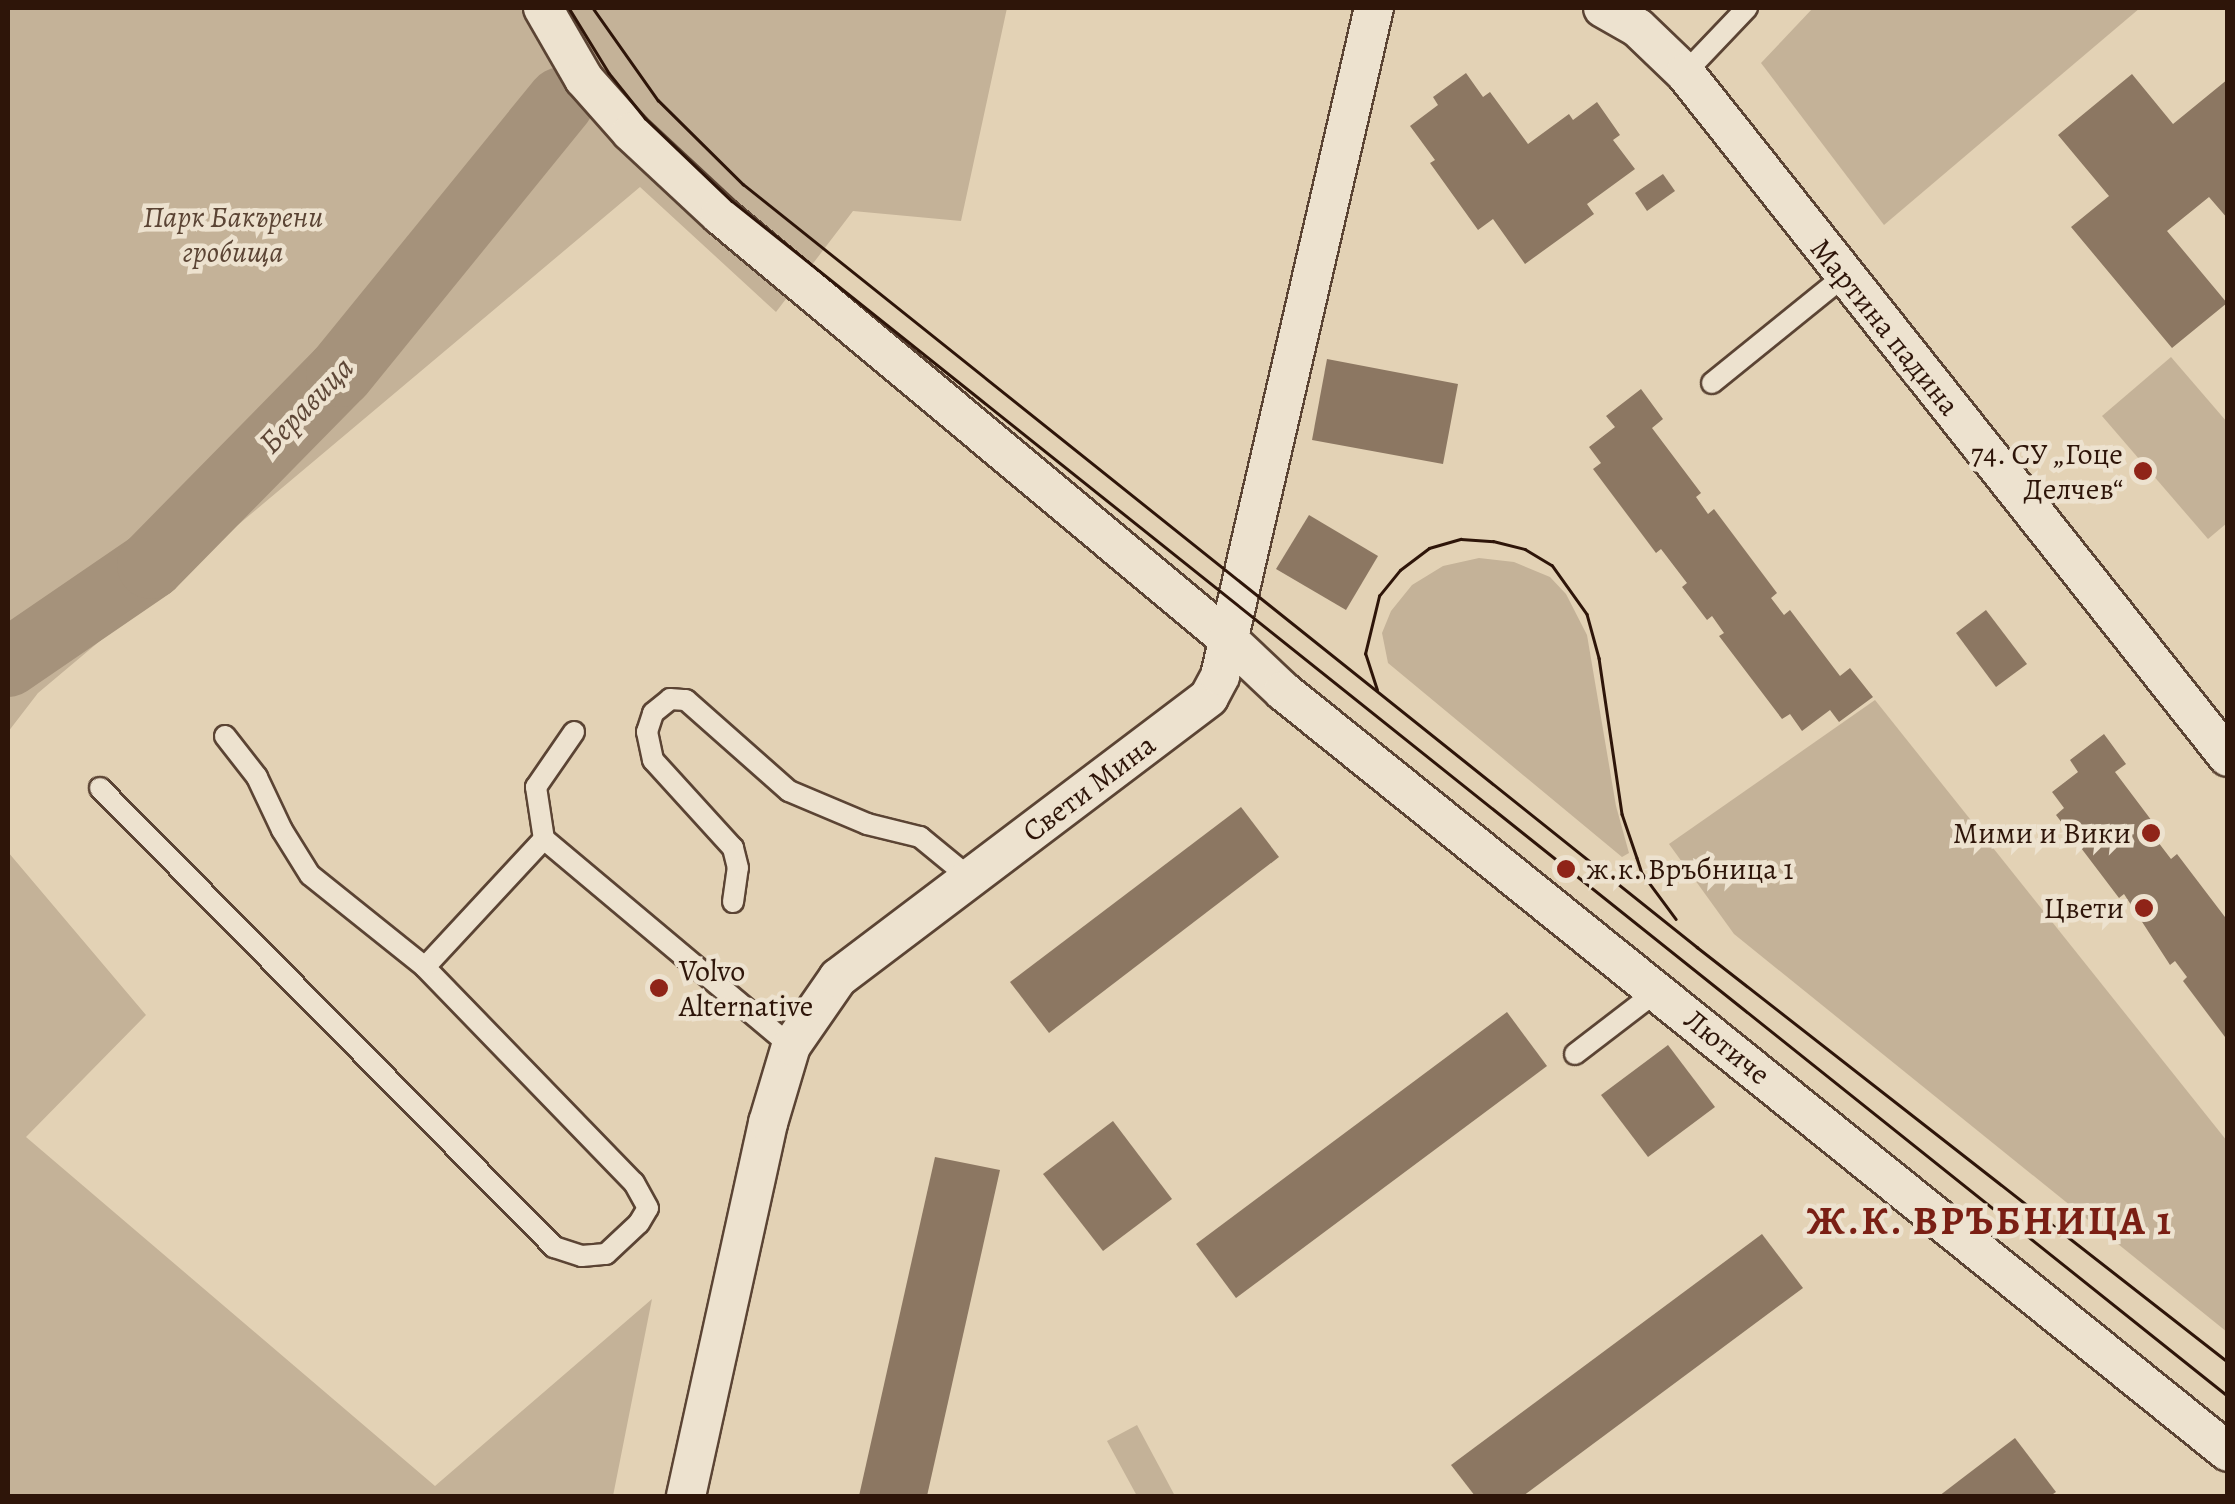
<!DOCTYPE html>
<html>
<head>
<meta charset="utf-8">
<style>
	body { margin:0 }
	#map { position:relative; width:2235px; height:1504px; overflow:hidden; background:#e3d2b5; font-family:Alegreya,serif }
	div>[style] { position:absolute }
	.green>* { inset:0; background:#c4b298 }
	.river>* { height:68px; margin:-34px; padding:0 34px; transform-origin:34px; border-radius:34px; background:#a5927b }
	.building>* { inset:0; background:#8c7762 }
	.roads { filter:drop-shadow(2px 0 #5b4434) drop-shadow(-2px 0 #5b4434) drop-shadow(0 2px #5b4434) drop-shadow(0 -2px #5b4434) }
	.lane>* { height:20px; margin:-10px; padding:0 10px; transform-origin:10px; border-radius:10px; background:#ede2cf }
	.street>* { height:38px; margin:-19px; padding:0 19px; transform-origin:19px; border-radius:19px; background:#ede2cf }
	.tram>* { height:2.5px; margin:-1.25px; padding:0 1.25px; transform-origin:1.25px; border-radius:1.25px; background:#2e1509 }
	.dots>* { width:28px; height:28px; translate:-50% -50%; box-sizing:border-box; border:5px solid #ede2cf; border-radius:50% }
	span { translate:-50% -50%; white-space:nowrap; text-align:center; line-height:1.15; -webkit-text-stroke:9px #ede2cf; paint-order:stroke }
	.park-label { font-size:30px; color:#5b4434; font-style:italic }
	.street-label { font-size:30px; color:#2e1509 }
	.poi-label { font-size:30px; color:#2e1509 }
	.right { translate:-100% -50%; text-align:right }
	.left { translate:0 -50%; text-align:left }
	.water-label { font-size:32px; color:#5e4737; font-style:italic }
	.district-label { font-size:40px; color:#7a1f14; font-weight:700; letter-spacing:2.5px }
	.frame { position:absolute; inset:0; border:10px solid #2e1509; pointer-events:none }
</style>
</head>
<body>
<div id="map">
	<div class="green">
		<i style="clip-path:polygon(8px 8px,1007px 8px,961px 221px,853px 211px,776px 312px,640px 187px,38px 693px,8px 732px)"></i>
		<i style="clip-path:polygon(1813px 8px,2140px 8px,1884px 225px,1761px 63px)"></i>
		<i style="clip-path:polygon(2171px 357px,2227px 422px,2227px 523px,2208px 539px,2102px 416px)"></i>
		<i style="clip-path:polygon(1479px 558px,1514px 562px,1550px 577px,1566px 594px,1587px 635px,1616px 806px,1629px 853px,1622px 857px,1388px 663px,1382px 633px,1391px 611px,1412px 585px,1443px 566px)"></i>
		<i style="clip-path:polygon(1875px 700px,2227px 1141px,2227px 1332px,1734px 934px,1669px 844px)"></i>
		<i style="clip-path:polygon(8px 852px,146px 1015px,26px 1137px,435px 1486px,652px 1299px,613px 1496px,8px 1496px)"></i>
		<i style="clip-path:polygon(1137px 1425px,1175px 1496px,1137px 1496px,1107px 1441px)"></i>
	</div>
	<div class="river">
		<i style="left:8px;top:663px;width:173px;rotate:-34.4deg"></i>
		<i style="left:151px;top:565px;width:269px;rotate:-45.5deg"></i>
		<i style="left:340px;top:373px;width:350px;rotate:-50.9deg"></i>
	</div>
	<div class="building">
		<i style="clip-path:polygon(1466px 73px,1483px 97px,1490px 92px,1528px 144px,1569px 114px,1573px 120px,1597px 102px,1620px 135px,1613px 140px,1635px 169px,1587px 204px,1594px 214px,1525px 264px,1493px 219px,1478px 230px,1430px 163px,1435px 160px,1410px 126px,1438px 105px,1433px 97px)"></i>
		<i style="clip-path:polygon(2132px 74px,2173px 124px,2228px 79px,2228px 219px,2209px 197px,2167px 231px,2227px 303px,2172px 348px,2071px 227px,2109px 196px,2058px 135px)"></i>
		<i style="clip-path:polygon(1663px 174px,1675px 191px,1647px 211px,1635px 193px)"></i>
		<i style="clip-path:polygon(1327px 359px,1458px 384px,1443px 464px,1312px 440px)"></i>
		<i style="clip-path:polygon(1641px 389px,1663px 419px,1652px 428px,1701px 493px,1696px 497px,1708px 514px,1714px 509px,1777px 593px,1771px 598px,1784px 615px,1790px 610px,1840px 676px,1850px 668px,1873px 697px,1839px 722px,1830px 710px,1802px 731px,1790px 714px,1782px 719px,1719px 636px,1724px 633px,1712px 616px,1707px 620px,1682px 587px,1687px 583px,1661px 549px,1656px 553px,1593px 469px,1601px 463px,1589px 447px,1615px 427px,1606px 416px)"></i>
		<i style="clip-path:polygon(1309px 515px,1378px 556px,1346px 610px,1276px 569px)"></i>
		<i style="clip-path:polygon(1986px 610px,2027px 664px,1996px 687px,1956px 633px)"></i>
		<i style="clip-path:polygon(2104px 734px,2126px 764px,2115px 772px,2164px 837px,2158px 842px,2171px 859px,2177px 854px,2228px 921px,2228px 1041px,2183px 981px,2187px 977px,2175px 961px,2170px 965px,2124px 894px,2119px 898px,2056px 815px,2064px 808px,2052px 792px,2078px 772px,2070px 760px)"></i>
		<i style="clip-path:polygon(1241px 807px,1279px 857px,1049px 1033px,1010px 982px)"></i>
		<i style="clip-path:polygon(1507px 1012px,1547px 1066px,1236px 1298px,1196px 1244px)"></i>
		<i style="clip-path:polygon(1668px 1045px,1715px 1107px,1648px 1157px,1601px 1095px)"></i>
		<i style="clip-path:polygon(1113px 1121px,1172px 1199px,1103px 1251px,1043px 1174px)"></i>
		<i style="clip-path:polygon(935px 1157px,1000px 1170px,927px 1496px,859px 1496px)"></i>
		<i style="clip-path:polygon(1762px 1234px,1803px 1288px,1523px 1496px,1475px 1496px,1451px 1465px)"></i>
		<i style="clip-path:polygon(2015px 1438px,2056px 1492px,2050px 1496px,1939px 1496px)"></i>
	</div>
	<div class="roads">
		<div class="lane">
			<i style="left:1685px;top:73px;width:90px;rotate:-46.4deg"></i>
			<i style="left:1712px;top:383px;width:170px;rotate:-39deg"></i>
			<i style="left:574px;top:732px;width:67px;rotate:124.6deg"></i>
			<i style="left:536px;top:787px;width:53px;rotate:81.3deg"></i>
			<i style="left:544px;top:839px;width:322px;rotate:40deg"></i>
			<i style="left:100px;top:788px;width:646px;rotate:45.31deg"></i>
			<i style="left:554px;top:1247px;width:29px;rotate:18deg"></i>
			<i style="left:582px;top:1256px;width:24px;rotate:-5deg"></i>
			<i style="left:606px;top:1254px;width:45px;rotate:-43.2deg"></i>
			<i style="left:639px;top:1223px;width:17px;rotate:-59deg"></i>
			<i style="left:648px;top:1208px;width:29px;rotate:-119deg"></i>
			<i style="left:634px;top:1183px;width:301px;rotate:-134.1deg"></i>
			<i style="left:425px;top:967px;width:147px;rotate:-141.3deg"></i>
			<i style="left:310px;top:875px;width:53px;rotate:-121.9deg"></i>
			<i style="left:282px;top:830px;width:59px;rotate:-115.3deg"></i>
			<i style="left:257px;top:777px;width:52px;rotate:-128deg"></i>
			<i style="left:733px;top:902px;width:34px;rotate:-82deg"></i>
			<i style="left:738px;top:868px;width:21px;rotate:-104deg"></i>
			<i style="left:733px;top:848px;width:119px;rotate:-132.3deg"></i>
			<i style="left:653px;top:760px;width:29px;rotate:-102deg"></i>
			<i style="left:647px;top:732px;width:20px;rotate:-72deg"></i>
			<i style="left:653px;top:713px;width:22px;rotate:-39deg"></i>
			<i style="left:670px;top:699px;width:16px;rotate:4deg"></i>
			<i style="left:686px;top:700px;width:137px;rotate:41.5deg"></i>
			<i style="left:789px;top:791px;width:85px;rotate:22.9deg"></i>
			<i style="left:867px;top:824px;width:55px;rotate:13.8deg"></i>
			<i style="left:920px;top:837px;width:65px;rotate:39.4deg"></i>
			<i style="left:425px;top:967px;width:175px;rotate:-47.1deg"></i>
			<i style="left:1575px;top:1054px;width:103px;rotate:-37.5deg"></i>
		</div>
		<div class="street">
			<i style="left:543px;top:8px;width:82px;rotate:60deg"></i>
			<i style="left:584px;top:79px;width:71px;rotate:48.4deg"></i>
			<i style="left:631px;top:132px;width:122px;rotate:43deg"></i>
			<i style="left:720px;top:215px;width:662px;rotate:39.85deg"></i>
			<i style="left:1228px;top:639px;width:76px;rotate:43.4deg"></i>
			<i style="left:1283px;top:691px;width:1213px;rotate:38.84deg"></i>
			<i style="left:1603px;top:8px;width:40px;rotate:29.7deg"></i>
			<i style="left:1638px;top:28px;width:65px;rotate:43.8deg"></i>
			<i style="left:1685px;top:73px;width:873px;rotate:51.56deg"></i>
			<i style="left:686px;top:1496px;width:382px;rotate:-77.6deg"></i>
			<i style="left:768px;top:1123px;width:80px;rotate:-73.4deg"></i>
			<i style="left:791px;top:1046px;width:83px;rotate:-55.3deg"></i>
			<i style="left:838px;top:978px;width:465px;rotate:-37.1deg"></i>
			<i style="left:1209px;top:697px;width:24px;rotate:-62deg"></i>
			<i style="left:1220px;top:676px;width:686px;rotate:-77.02deg"></i>
		</div>
	</div>
	<div class="tram">
		<i style="left:569px;top:8px;width:76px;rotate:58.4deg"></i>
		<i style="left:609px;top:73px;width:58px;rotate:51.3deg"></i>
		<i style="left:645px;top:118px;width:120px;rotate:43.7deg"></i>
		<i style="left:732px;top:201px;width:1915px;rotate:38.62deg"></i>
		<i style="left:593px;top:8px;width:113px;rotate:54.8deg"></i>
		<i style="left:658px;top:100px;width:120px;rotate:44.7deg"></i>
		<i style="left:743px;top:184px;width:1222px;rotate:38.65deg"></i>
		<i style="left:1697px;top:947px;width:674px;rotate:38.01deg"></i>
		<i style="left:1377px;top:690px;width:38px;rotate:-108deg"></i>
		<i style="left:1365px;top:654px;width:60px;rotate:-76.4deg"></i>
		<i style="left:1379px;top:596px;width:33px;rotate:-51deg"></i>
		<i style="left:1400px;top:570px;width:36px;rotate:-37deg"></i>
		<i style="left:1429px;top:548px;width:33px;rotate:-16deg"></i>
		<i style="left:1461px;top:539px;width:32px;rotate:4deg"></i>
		<i style="left:1493px;top:541px;width:33px;rotate:14deg"></i>
		<i style="left:1525px;top:549px;width:31px;rotate:31deg"></i>
		<i style="left:1552px;top:565px;width:60px;rotate:54.5deg"></i>
		<i style="left:1587px;top:614px;width:46px;rotate:74.7deg"></i>
		<i style="left:1599px;top:658px;width:158px;rotate:81.6deg"></i>
		<i style="left:1622px;top:814px;width:46px;rotate:71.2deg"></i>
		<i style="left:1637px;top:858px;width:16px;rotate:72deg"></i>
		<i style="left:1642px;top:873px;width:57px;rotate:53.5deg"></i>
	</div>
	<div class="dots">
		<i style="left:2143px;top:471px;background:#8f2418"></i>
		<i style="left:2151px;top:833px;background:#8f2418"></i>
		<i style="left:1566px;top:869px;background:#8f2418"></i>
		<i style="left:2144px;top:908px;background:#8f2418"></i>
		<i style="left:659px;top:988px;background:#8f2418"></i>
	</div>
	<div class="park-label">
		<span style="left:233px;top:234px">Парк Бакърени<br>гробища</span>
	</div>
	<div class="street-label">
		<span style="left:1885px;top:327px;rotate:51deg">Мартина падина</span>
		<span style="left:1089px;top:788px;rotate:-37deg">Свети Мина</span>
		<span style="left:1727px;top:1047px;rotate:39deg">Лютиче</span>
	</div>
	<div class="poi-label">
		<span class="right" style="left:2123px;top:471px">74. СУ „Гоце<br>Делчев“</span>
		<span class="right" style="left:2131px;top:833px">Мими и Вики</span>
		<span class="left" style="left:1586px;top:869px">ж.к. Връбница 1</span>
		<span class="right" style="left:2124px;top:908px">Цвети</span>
		<span class="left" style="left:679px;top:988px">Volvo<br>Alternative</span>
	</div>
	<div class="water-label">
		<span style="left:306px;top:405px;rotate:-46deg">Беравица</span>
	</div>
	<div class="district-label">
		<span style="left:1990px;top:1221px">Ж.К. ВРЪБНИЦА 1</span>
	</div>
	<div class="frame"></div>
</div>
</body>
</html>
